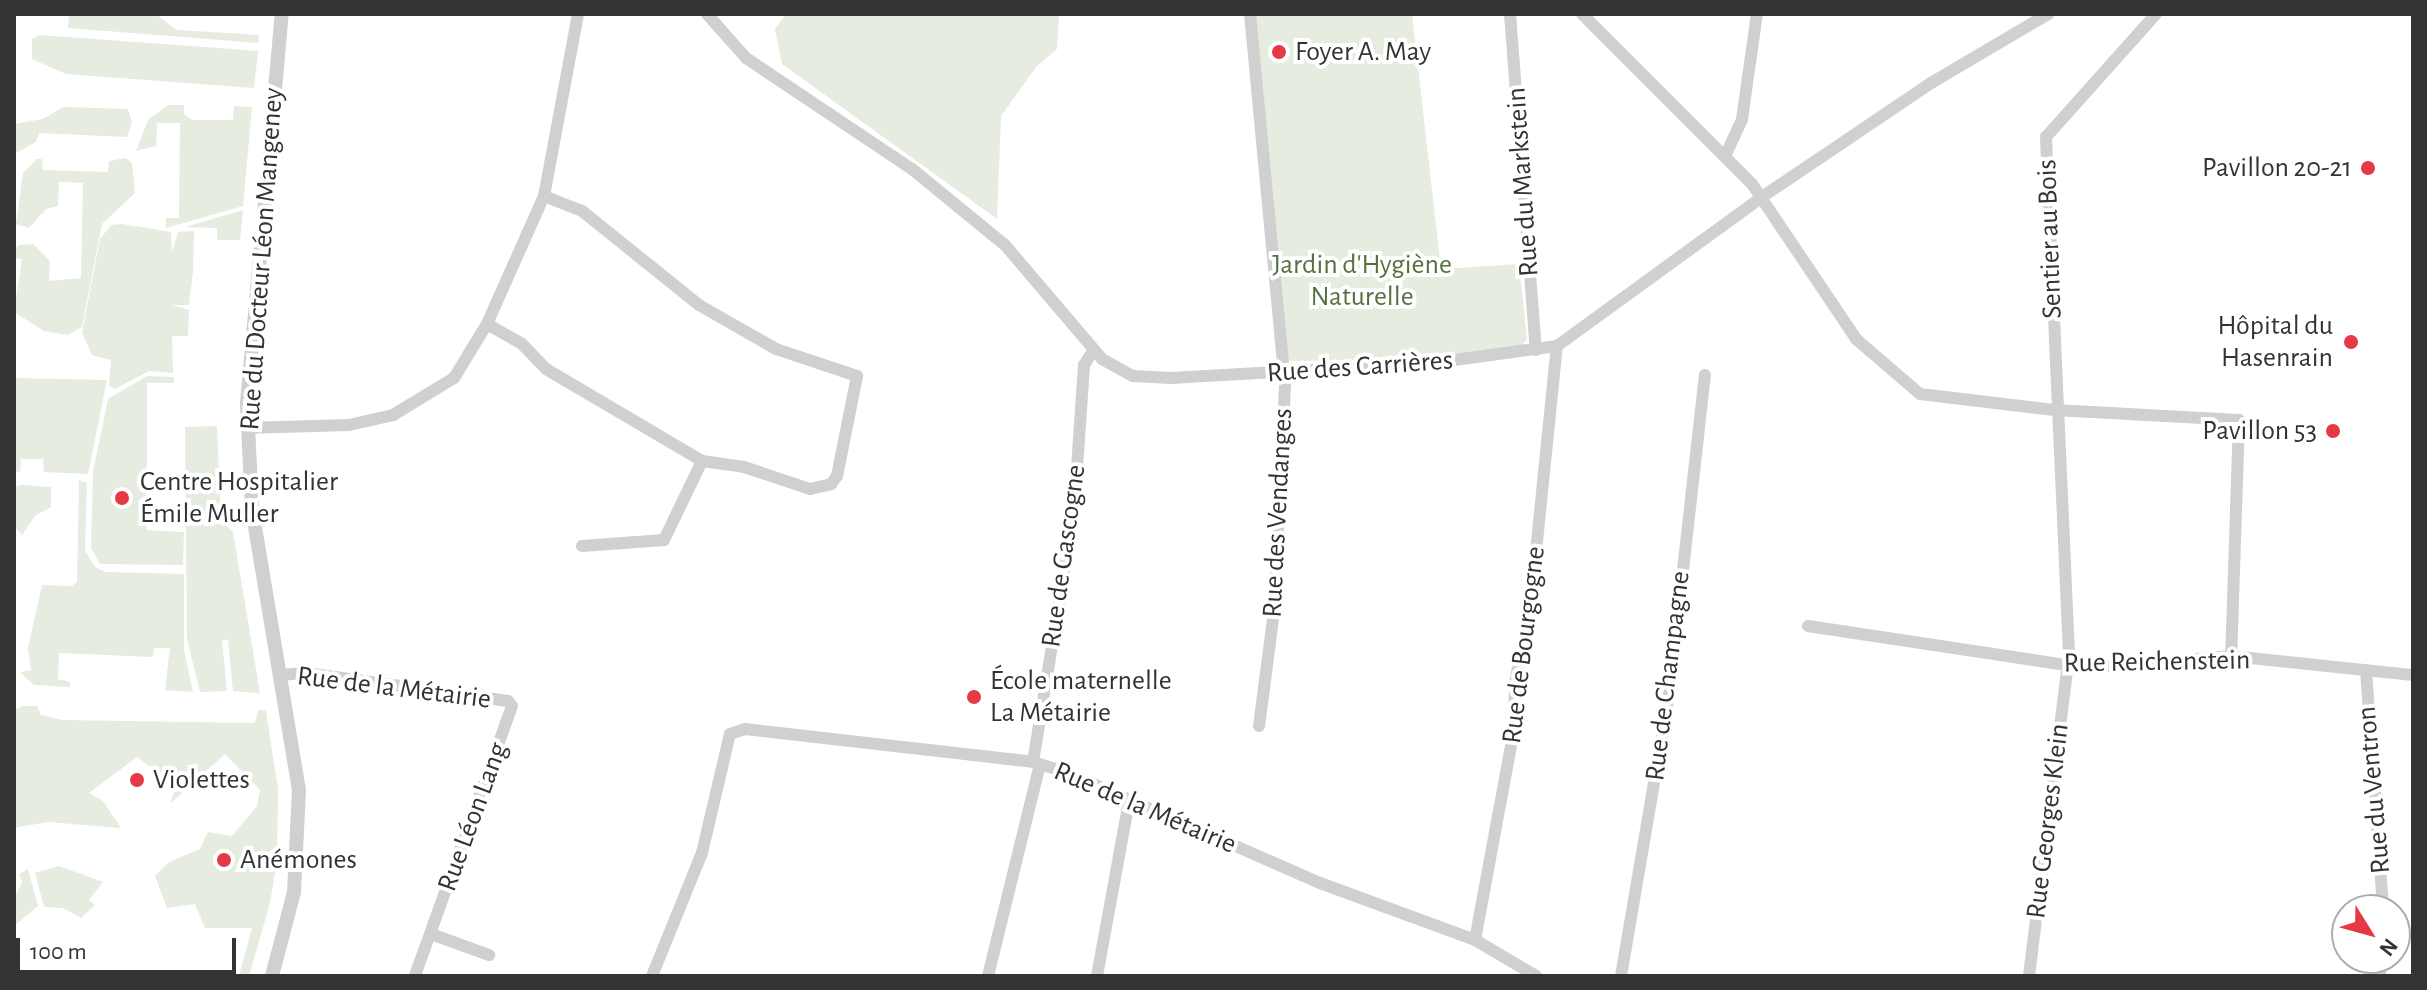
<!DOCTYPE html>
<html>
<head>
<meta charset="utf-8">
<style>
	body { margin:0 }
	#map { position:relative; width:2427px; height:990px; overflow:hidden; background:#fff; font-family:"Alegreya Sans",sans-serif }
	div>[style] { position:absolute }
	.green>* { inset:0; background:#e6ecdf }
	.minor>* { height:12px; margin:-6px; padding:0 6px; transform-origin:6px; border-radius:6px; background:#d0d0d0 }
	.tertiary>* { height:14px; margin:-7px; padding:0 7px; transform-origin:7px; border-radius:7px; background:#d0d0d0 }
	.dots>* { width:22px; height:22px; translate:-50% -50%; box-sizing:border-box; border:4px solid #fff; border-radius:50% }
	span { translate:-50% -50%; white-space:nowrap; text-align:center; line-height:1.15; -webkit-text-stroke:8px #fff; paint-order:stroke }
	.poi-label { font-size:28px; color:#333 }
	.left { translate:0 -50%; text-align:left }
	.right { translate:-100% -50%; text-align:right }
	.street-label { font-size:28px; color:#333 }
	.park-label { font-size:28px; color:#56703f }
	.frame { position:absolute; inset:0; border:16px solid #333; pointer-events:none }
	.north { position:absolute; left:2331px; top:894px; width:80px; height:80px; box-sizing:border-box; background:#fff; border:2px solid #adadad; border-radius:50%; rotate:127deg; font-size:22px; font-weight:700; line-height:32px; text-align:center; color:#333 }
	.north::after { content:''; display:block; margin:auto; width:28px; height:36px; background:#e63946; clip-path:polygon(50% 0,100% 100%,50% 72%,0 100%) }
	.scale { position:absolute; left:16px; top:938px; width:220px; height:36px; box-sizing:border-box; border:4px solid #333; border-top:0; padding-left:10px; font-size:24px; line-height:28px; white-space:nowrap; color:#333; -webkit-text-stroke:6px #fff; paint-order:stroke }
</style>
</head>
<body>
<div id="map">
	<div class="green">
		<i style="clip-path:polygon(69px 14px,156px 14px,176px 30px,259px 35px,258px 43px,68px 28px)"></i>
		<i style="clip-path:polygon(786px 14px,1059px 14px,1057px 49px,1036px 67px,1001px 116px,997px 219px,782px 64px,775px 29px)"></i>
		<i style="clip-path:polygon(1254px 14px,1412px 14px,1441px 269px,1519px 264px,1527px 339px,1519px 349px,1437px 359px,1285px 361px)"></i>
		<i style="clip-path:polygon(39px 35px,258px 51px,254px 88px,66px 74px,32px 59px,32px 39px)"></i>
		<i style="clip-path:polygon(168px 105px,184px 105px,184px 114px,192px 120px,233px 120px,234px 106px,252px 107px,243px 206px,166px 228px,166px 218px,179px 218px,180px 123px,157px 123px,156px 146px,136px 151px,148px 120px)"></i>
		<i style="clip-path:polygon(63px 107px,128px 109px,132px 123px,127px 137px,39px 133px,36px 142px,14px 154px,14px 124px,43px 119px)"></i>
		<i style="clip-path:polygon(37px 159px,42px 159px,43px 170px,108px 172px,109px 161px,126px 158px,132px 163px,135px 193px,102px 224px,82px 327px,68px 335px,44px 331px,14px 312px,22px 259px,14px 258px,14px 250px,19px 245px,33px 244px,50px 261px,49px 281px,81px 278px,83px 183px,59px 182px,58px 206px,46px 209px,29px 228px,16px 224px,23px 173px)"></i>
		<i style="clip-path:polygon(243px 210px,240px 240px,217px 240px,217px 228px,185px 227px)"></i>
		<i style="clip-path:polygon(122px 224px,171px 232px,172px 252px,178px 232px,194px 231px,193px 271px,189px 305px,172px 305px,189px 310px,188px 336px,172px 336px,173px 373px,149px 371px,115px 389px,109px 386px,111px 360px,92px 355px,82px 332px,100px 239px,111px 225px)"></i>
		<i style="clip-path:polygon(147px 376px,174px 377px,174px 383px,147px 383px,147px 530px,184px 532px,183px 565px,100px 564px,91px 548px,93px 472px,108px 399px)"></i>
		<i style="clip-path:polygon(14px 378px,107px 380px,88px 474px,44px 472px,43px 459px,21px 459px,20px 472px,14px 471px)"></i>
		<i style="clip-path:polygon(217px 426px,221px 521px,233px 532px,260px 693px,233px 691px,228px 639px,222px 641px,227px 691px,200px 692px,187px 639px,185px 427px)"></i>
		<i style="clip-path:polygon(79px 480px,87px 483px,85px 551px,95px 567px,105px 572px,184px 574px,184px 650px,193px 692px,165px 690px,170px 648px,154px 648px,153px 657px,59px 653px,58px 679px,70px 682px,70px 687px,34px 685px,20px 672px,31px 670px,28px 648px,42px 585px,72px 586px,77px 582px)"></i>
		<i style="clip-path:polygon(21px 485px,51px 487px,51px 507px,35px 516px,22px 535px,14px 526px,14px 487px)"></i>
		<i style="clip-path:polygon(23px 706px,37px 706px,41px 715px,62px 720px,255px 723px,258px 710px,266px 711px,278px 789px,277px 860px,270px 903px,249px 976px,239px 976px,252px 928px,205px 928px,195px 904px,167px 908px,155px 876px,169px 862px,200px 849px,208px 832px,232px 836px,257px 806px,260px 790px,225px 754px,170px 804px,176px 786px,137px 757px,89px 793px,103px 801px,121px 828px,48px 822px,14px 828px,14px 710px)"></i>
		<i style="clip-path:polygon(59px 866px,103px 882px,89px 900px,95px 905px,81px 918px,63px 908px,44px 907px,35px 873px)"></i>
		<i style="clip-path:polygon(28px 869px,38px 906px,14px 926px,14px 899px,22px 882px,19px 874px)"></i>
	</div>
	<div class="minor">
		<i style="left:707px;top:14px;width:59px;rotate:48.4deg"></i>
		<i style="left:746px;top:58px;width:200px;rotate:33.8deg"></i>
		<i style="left:912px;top:169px;width:120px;rotate:39.3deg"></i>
		<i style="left:1005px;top:245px;width:150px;rotate:49.6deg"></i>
		<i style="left:1102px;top:359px;width:35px;rotate:29deg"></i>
		<i style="left:1133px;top:376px;width:38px;rotate:3deg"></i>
		<i style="left:1171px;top:378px;width:254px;rotate:-3.2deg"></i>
		<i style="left:1425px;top:364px;width:133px;rotate:-7.8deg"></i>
		<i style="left:1557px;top:346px;width:250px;rotate:-36deg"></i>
		<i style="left:1759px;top:199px;width:207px;rotate:-34deg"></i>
		<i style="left:1931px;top:83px;width:136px;rotate:-30.5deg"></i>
		<i style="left:1250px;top:14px;width:373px;rotate:84.6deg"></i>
		<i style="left:1285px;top:385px;width:226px;rotate:92.8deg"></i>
		<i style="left:1274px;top:611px;width:116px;rotate:97.4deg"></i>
		<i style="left:1510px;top:14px;width:337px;rotate:85.6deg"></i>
		<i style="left:1582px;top:14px;width:240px;rotate:45deg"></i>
		<i style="left:1752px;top:184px;width:187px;rotate:56.1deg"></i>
		<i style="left:1856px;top:339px;width:84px;rotate:40.7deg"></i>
		<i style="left:1920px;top:394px;width:136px;rotate:6.8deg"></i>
		<i style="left:2055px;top:410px;width:184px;rotate:3.1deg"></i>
		<i style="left:2239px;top:420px;width:236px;rotate:91.9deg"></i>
		<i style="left:1726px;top:154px;width:38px;rotate:-65deg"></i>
		<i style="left:1742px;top:119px;width:106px;rotate:-81.9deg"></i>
		<i style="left:487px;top:324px;width:40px;rotate:29.7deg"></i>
		<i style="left:522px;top:344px;width:35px;rotate:46deg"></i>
		<i style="left:546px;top:369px;width:181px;rotate:30.5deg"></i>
		<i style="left:702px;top:461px;width:42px;rotate:8.1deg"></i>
		<i style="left:744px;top:467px;width:70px;rotate:18.4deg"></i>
		<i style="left:810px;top:489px;width:22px;rotate:-13deg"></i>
		<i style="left:831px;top:484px;width:10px;rotate:-53deg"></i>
		<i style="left:837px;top:476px;width:102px;rotate:-78.7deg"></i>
		<i style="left:857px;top:376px;width:85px;rotate:-161.6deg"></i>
		<i style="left:776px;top:349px;width:89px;rotate:-150.3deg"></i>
		<i style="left:699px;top:305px;width:150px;rotate:-141.2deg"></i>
		<i style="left:582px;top:211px;width:41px;rotate:-158.5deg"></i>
		<i style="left:247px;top:428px;width:102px;rotate:-1.7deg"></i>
		<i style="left:349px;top:425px;width:45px;rotate:-12.8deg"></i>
		<i style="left:393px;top:415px;width:71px;rotate:-31.2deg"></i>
		<i style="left:454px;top:378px;width:63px;rotate:-58.6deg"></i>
		<i style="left:487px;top:324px;width:140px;rotate:-66deg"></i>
		<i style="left:544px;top:196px;width:185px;rotate:-79.4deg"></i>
		<i style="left:582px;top:546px;width:82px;rotate:-4.2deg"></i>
		<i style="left:664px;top:540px;width:88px;rotate:-64.3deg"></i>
		<i style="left:1808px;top:626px;width:282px;rotate:8.6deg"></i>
		<i style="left:2087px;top:668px;width:144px;rotate:-4.8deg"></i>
		<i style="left:2231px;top:656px;width:183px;rotate:6deg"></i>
		<i style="left:2366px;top:670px;width:241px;rotate:85.9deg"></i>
		<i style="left:281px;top:675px;width:25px;rotate:-5deg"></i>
		<i style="left:306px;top:673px;width:204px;rotate:7.9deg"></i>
		<i style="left:508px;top:701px;width:6px;rotate:51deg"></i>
		<i style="left:512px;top:706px;width:287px;rotate:109.8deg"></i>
		<i style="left:1033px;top:762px;width:253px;rotate:-80.7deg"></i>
		<i style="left:1074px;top:512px;width:147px;rotate:-86.1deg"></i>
		<i style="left:1084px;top:365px;width:17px;rotate:-57deg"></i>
		<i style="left:431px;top:934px;width:62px;rotate:19.9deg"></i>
		<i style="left:1475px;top:940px;width:214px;rotate:-79.5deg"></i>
		<i style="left:1514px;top:730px;width:46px;rotate:-88.8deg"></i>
		<i style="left:1515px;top:684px;width:105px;rotate:-80.1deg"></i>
		<i style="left:1533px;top:581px;width:236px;rotate:-84.2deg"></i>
		<i style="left:652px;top:976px;width:133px;rotate:-67.9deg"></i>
		<i style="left:702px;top:853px;width:122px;rotate:-76.8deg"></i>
		<i style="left:730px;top:734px;width:16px;rotate:-18deg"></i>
		<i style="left:745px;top:729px;width:290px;rotate:6.5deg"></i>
		<i style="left:1033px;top:762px;width:34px;rotate:17deg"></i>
		<i style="left:1066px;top:772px;width:277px;rotate:23.6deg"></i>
		<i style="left:1320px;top:883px;width:165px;rotate:20.2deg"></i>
		<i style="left:1475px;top:940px;width:71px;rotate:30.5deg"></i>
		<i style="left:988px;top:976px;width:217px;rotate:-76.2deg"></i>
		<i style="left:1097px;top:976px;width:178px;rotate:-79.6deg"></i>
		<i style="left:1621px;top:976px;width:285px;rotate:-80.3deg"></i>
		<i style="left:1669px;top:695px;width:322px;rotate:-83.6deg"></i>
		<i style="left:2029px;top:976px;width:324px;rotate:-82.9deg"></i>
		<i style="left:2069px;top:654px;width:518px;rotate:-92.55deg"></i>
		<i style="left:2046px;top:137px;width:165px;rotate:-48.2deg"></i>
		<i style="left:2380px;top:976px;width:18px;rotate:-87deg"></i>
	</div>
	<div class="tertiary">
		<i style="left:272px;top:976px;width:87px;rotate:-75.3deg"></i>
		<i style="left:294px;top:892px;width:102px;rotate:-87.2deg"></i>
		<i style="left:299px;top:790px;width:284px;rotate:-99.5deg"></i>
		<i style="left:252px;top:510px;width:107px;rotate:-92.7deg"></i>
		<i style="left:247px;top:403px;width:391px;rotate:-84.9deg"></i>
	</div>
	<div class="dots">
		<i style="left:1279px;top:52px;background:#e63946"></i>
		<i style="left:2368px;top:168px;background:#e63946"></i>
		<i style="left:2351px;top:342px;background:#e63946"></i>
		<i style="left:2333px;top:431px;background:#e63946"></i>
		<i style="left:122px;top:498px;background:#e63946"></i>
		<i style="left:974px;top:697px;background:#e63946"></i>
		<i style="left:137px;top:780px;background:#e63946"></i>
		<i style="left:224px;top:860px;background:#e63946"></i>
	</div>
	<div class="poi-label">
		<span class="left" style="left:1295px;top:52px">Foyer A. May</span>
		<span class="right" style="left:2352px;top:168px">Pavillon 20-21</span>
		<span class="right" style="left:2333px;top:342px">Hôpital du<br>Hasenrain</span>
		<span class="right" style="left:2317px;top:431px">Pavillon 53</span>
		<span class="left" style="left:140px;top:498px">Centre Hospitalier<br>Émile Muller</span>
		<span class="left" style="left:990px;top:697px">École maternelle<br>La Métairie</span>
		<span class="left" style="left:153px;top:780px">Violettes</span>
		<span class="left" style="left:240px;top:860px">Anémones</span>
	</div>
	<div class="street-label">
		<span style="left:1523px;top:182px;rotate:-94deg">Rue du Markstein</span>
		<span style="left:2050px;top:239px;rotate:-92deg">Sentier au Bois</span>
		<span style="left:262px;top:259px;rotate:-86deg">Rue du Docteur Léon Mangeney</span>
		<span style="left:1360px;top:367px;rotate:-4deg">Rue des Carrières</span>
		<span style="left:1278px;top:513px;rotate:-87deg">Rue des Vendanges</span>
		<span style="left:1064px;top:556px;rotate:-82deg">Rue de Gascogne</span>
		<span style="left:1524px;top:645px;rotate:-83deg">Rue de Bourgogne</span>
		<span style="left:2157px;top:662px;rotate:-1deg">Rue Reichenstein</span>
		<span style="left:1668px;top:676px;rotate:-83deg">Rue de Champagne</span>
		<span style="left:394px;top:688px;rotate:7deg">Rue de la Métairie</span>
		<span style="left:2374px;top:790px;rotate:-95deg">Rue du Ventron</span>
		<span style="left:1145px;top:808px;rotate:23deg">Rue de la Métairie</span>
		<span style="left:473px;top:817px;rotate:-70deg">Rue Léon Lang</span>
		<span style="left:2048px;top:821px;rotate:-83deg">Rue Georges Klein</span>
	</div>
	<div class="park-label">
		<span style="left:1362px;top:281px">Jardin d'Hygiène<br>Naturelle</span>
	</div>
	<div class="frame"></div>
	<div class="north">N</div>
	<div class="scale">100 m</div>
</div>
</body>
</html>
